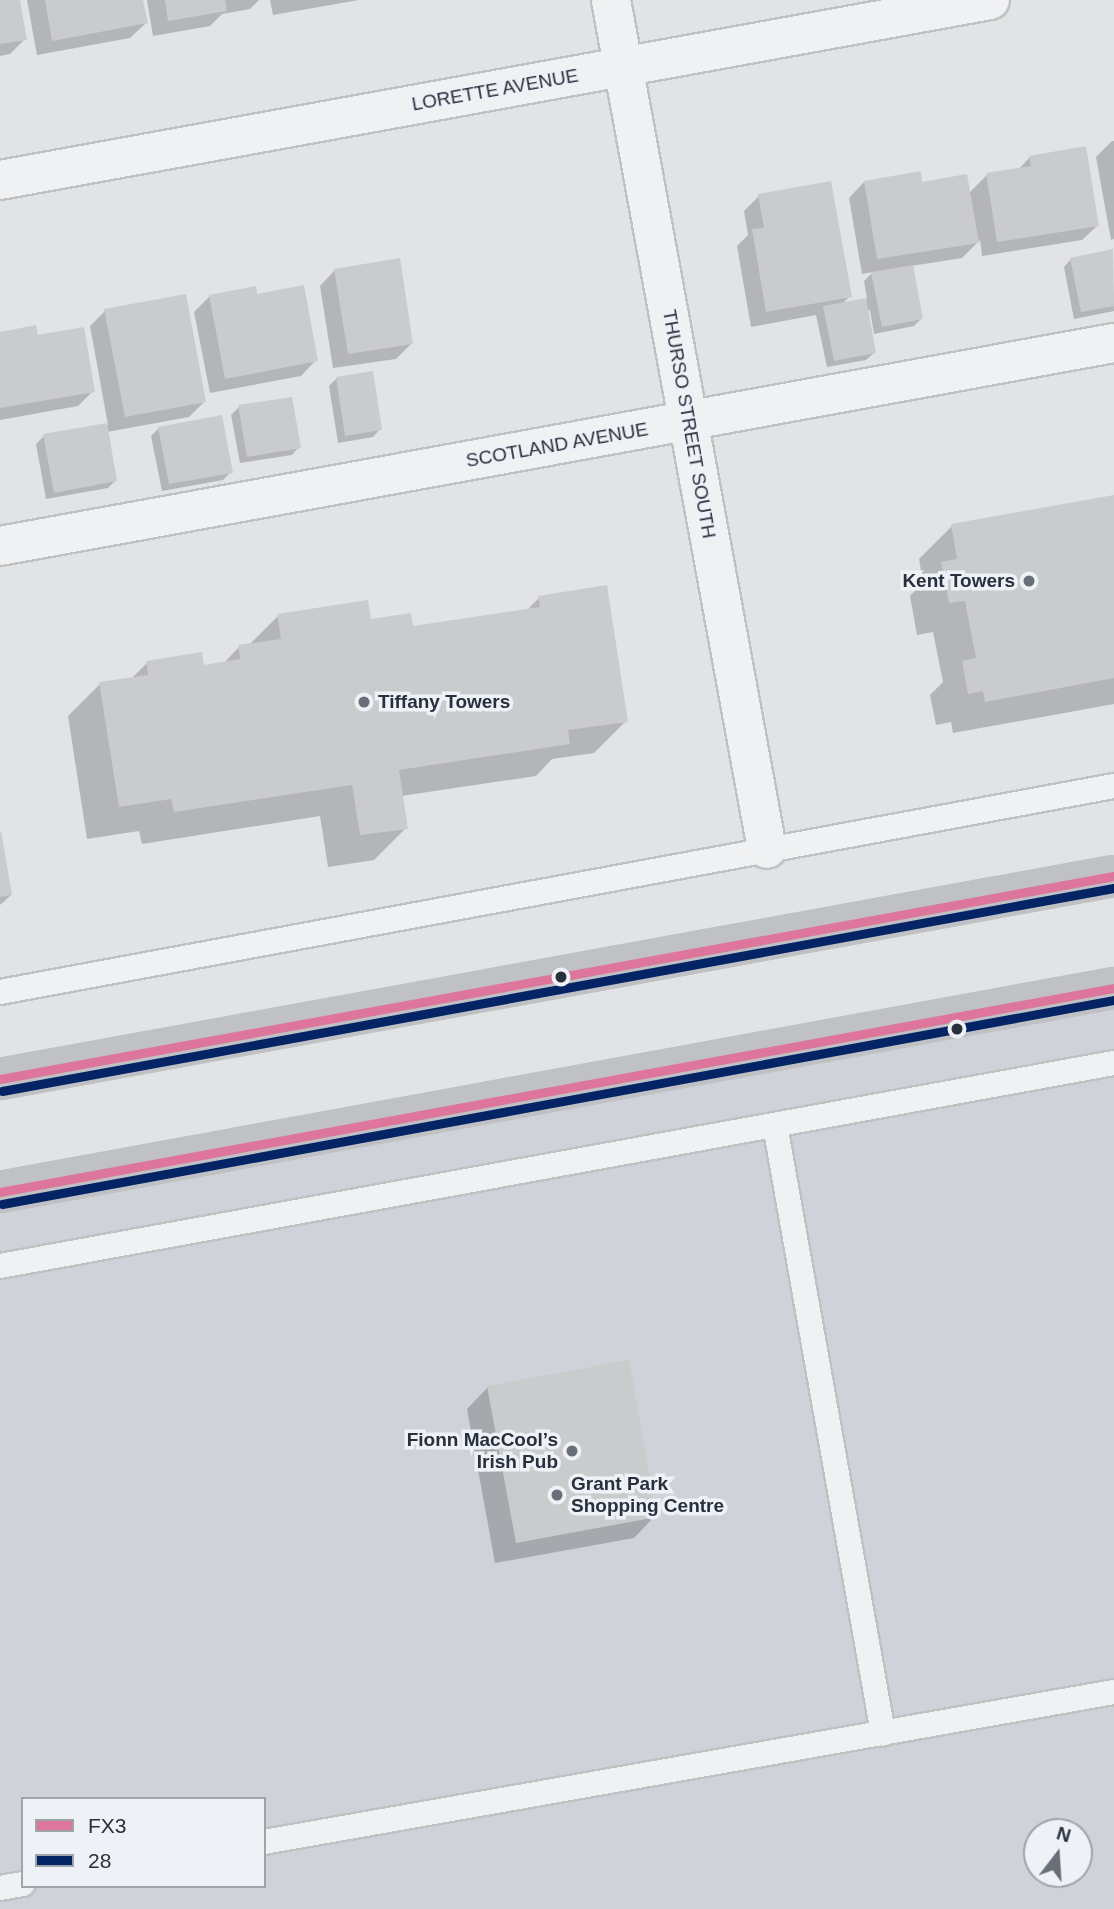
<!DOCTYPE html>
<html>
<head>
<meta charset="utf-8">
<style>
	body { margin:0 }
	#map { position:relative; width:1114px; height:1909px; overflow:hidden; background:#e1e3e5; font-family:Arial,sans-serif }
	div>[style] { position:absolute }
	.built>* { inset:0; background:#cfd2d8 }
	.shadow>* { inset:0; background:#0003 }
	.building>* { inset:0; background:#c9cbcd }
	.roads { filter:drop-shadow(2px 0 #bfc1c3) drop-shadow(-2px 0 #bfc1c3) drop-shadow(0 2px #bfc1c3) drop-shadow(0 -2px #bfc1c3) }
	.service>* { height:24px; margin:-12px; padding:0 12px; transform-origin:12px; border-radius:12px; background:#f0f1f2 }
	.minor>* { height:38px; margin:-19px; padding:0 19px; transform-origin:19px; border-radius:19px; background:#f0f1f2 }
	.secondary>* { height:38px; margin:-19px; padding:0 19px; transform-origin:19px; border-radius:19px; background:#bfc1c5 }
	.bus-1>* { height:9px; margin:-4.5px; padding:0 4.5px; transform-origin:4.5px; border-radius:4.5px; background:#de769c }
	.bus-2>* { height:9px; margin:-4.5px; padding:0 4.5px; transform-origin:4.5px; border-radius:4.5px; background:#052465 }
	.dots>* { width:19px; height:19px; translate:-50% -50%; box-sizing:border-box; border:4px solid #eef1f5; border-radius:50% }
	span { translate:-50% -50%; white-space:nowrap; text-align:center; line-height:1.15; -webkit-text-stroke:7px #eef1f5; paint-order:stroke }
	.street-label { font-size:19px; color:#29303d }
	.poi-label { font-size:19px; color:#29303d; font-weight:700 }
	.right { translate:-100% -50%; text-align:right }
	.left { translate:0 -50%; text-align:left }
	.legend { position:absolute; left:21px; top:1797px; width:245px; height:91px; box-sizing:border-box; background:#eef1f5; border:2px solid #9fa4ab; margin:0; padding:9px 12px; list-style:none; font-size:21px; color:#29303d }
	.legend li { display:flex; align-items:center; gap:14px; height:35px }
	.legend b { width:35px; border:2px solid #9fa4ab }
	.north { position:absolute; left:1023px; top:1818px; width:70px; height:70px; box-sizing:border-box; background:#eef1f5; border:2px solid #9fa4ab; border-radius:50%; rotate:17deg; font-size:19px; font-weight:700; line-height:28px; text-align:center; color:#29303d }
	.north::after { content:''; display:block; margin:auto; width:24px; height:32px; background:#696f78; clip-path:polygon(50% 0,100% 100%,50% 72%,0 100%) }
</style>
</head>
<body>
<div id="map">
	<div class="built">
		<i style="clip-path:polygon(evenodd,1114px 988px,1114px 1909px,0 1909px,0 1192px,1114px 988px,23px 1799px,264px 1799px,264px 1886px,23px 1886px,23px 1799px,1114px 988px,1037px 1832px,1079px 1832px,1079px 1874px,1037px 1874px,1037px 1832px)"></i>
	</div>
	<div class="shadow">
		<i style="clip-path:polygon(0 0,19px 0,25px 39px,10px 54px,0 56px)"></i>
		<i style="clip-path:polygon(27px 0,142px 0,146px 23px,130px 38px,37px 55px)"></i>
		<i style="clip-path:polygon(147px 0,259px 0,250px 9px,222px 14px,210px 26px,153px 36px)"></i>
		<i style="clip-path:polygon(270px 0,359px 0,273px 15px)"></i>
		<i style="clip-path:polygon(1112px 141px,1114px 141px,1114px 239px,1111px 240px,1096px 157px)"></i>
		<i style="clip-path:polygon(1030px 157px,1098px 225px,1082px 240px,982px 256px,980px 240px,962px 258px,911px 266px,921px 319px,914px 326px,874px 334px,870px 310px,866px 311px,874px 353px,866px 360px,827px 367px,816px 315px,751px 327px,737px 246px,748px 235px,744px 211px,759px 196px,850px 296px,842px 304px,867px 299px,864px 281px,873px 272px,862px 274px,849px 198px,864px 182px,921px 184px,969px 193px,987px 175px,1018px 170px)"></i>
		<i style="clip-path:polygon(1111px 251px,1114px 311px,1074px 319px,1064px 267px,1071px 259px)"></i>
		<i style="clip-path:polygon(335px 270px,411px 344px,396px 359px,333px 368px,320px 286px)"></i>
		<i style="clip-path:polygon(210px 296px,256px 296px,316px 360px,301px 376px,210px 393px,194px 312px)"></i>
		<i style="clip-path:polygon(105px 311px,204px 402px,189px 417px,107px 432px,115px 481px,108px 488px,46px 499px,36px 444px,44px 436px,108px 425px,90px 326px)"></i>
		<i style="clip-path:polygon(0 333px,36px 337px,93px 391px,78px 406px,0 420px)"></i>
		<i style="clip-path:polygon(337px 378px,380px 429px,373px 437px,338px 443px,329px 386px)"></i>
		<i style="clip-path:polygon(239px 407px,299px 447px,292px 455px,240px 463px,231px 415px)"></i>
		<i style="clip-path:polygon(159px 428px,231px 472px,223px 480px,162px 491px,151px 436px)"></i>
		<i style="clip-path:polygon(1114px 496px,1114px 704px,953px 733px,951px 722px,936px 725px,930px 695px,943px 682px,933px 632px,917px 635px,910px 596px,923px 582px,919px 559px,952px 526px)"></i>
		<i style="clip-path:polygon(539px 598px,626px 721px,594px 753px,552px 759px,536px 776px,401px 796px,406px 828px,374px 860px,328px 867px,320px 816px,142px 844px,139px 831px,87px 839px,68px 716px,100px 684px,131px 679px,147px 663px,203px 667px,223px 664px,239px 647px,248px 646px,278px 616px,369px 621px,412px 628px,526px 611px)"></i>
		<i style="clip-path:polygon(0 834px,11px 895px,0 905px)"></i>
		<i style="clip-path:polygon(488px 1387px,655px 1516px,634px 1538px,495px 1563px,467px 1409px)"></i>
	</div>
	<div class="building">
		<i style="clip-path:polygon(0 0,20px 0,27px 40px,0 44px)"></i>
		<i style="clip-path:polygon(45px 0,143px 0,148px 23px,52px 41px)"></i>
		<i style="clip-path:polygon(165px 0,225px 0,227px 11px,168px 21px)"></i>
		<i style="clip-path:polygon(1086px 146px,1099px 226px,997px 242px,986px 173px,1031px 166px,1029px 156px)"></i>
		<i style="clip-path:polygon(921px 171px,922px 182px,967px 174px,979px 243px,877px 259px,864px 181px)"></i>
		<i style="clip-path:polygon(831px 181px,852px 297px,766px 312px,752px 229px,764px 228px,758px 194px)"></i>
		<i style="clip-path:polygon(1113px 249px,1114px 306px,1081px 312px,1070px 258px)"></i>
		<i style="clip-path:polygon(400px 258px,413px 344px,348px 354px,334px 269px)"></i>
		<i style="clip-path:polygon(913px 265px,923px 319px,882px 327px,871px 272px)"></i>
		<i style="clip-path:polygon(304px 285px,318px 361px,225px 379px,209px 295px,256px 286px,257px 294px)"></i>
		<i style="clip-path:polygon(186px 294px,206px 402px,125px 417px,104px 309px)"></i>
		<i style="clip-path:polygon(866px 298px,876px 353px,834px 361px,823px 306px)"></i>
		<i style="clip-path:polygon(36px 325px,38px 335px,84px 327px,95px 392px,0 408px,0 332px)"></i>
		<i style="clip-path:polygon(373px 371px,382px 430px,345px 436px,336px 377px)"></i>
		<i style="clip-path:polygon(292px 397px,301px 448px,247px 457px,238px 405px)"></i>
		<i style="clip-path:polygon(222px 415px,233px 473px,169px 484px,158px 427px)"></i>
		<i style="clip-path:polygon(107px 423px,117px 481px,54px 493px,43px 434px)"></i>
		<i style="clip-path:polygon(1114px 495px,1114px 678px,985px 702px,983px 691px,968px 694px,962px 661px,976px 658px,965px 601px,949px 603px,941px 562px,957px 559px,951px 524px)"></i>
		<i style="clip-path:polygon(607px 585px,628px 722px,568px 730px,570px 744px,399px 770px,408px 829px,360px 835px,352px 785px,174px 812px,171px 799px,119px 807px,99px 682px,148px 675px,146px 661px,202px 652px,204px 665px,240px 659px,238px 645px,281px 639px,277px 614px,368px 600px,371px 619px,411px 613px,413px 626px,540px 607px,538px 596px)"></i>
		<i style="clip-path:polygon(1px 831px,12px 895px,0 897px,0 832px)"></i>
		<i style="clip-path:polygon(629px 1360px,657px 1517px,516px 1543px,487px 1386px)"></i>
	</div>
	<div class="roads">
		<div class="service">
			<i style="left:0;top:992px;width:1133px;rotate:-10.48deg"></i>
			<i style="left:775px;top:1125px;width:618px;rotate:79.93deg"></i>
			<i style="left:0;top:1266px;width:1132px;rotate:-10.33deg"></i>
			<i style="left:264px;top:1842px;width:863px;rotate:-10.01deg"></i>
			<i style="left:0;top:1888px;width:23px;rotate:-10deg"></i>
		</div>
		<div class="minor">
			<i style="left:611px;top:0;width:863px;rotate:79.59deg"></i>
			<i style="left:0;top:180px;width:1006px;rotate:-10.3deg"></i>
			<i style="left:0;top:546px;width:1132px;rotate:-10.33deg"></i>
		</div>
		<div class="secondary">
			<i style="left:0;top:1079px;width:1132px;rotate:-10.33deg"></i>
			<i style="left:0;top:1192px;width:1133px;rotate:-10.38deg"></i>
		</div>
	</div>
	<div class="bus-1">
		<i style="left:0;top:1079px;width:1132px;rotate:-10.33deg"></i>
		<i style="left:0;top:1192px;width:1133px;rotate:-10.38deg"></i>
	</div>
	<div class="bus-2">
		<i style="left:2px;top:1091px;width:1130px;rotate:-10.35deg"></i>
		<i style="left:2px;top:1204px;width:1131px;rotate:-10.4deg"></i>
	</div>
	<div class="dots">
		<i style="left:1029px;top:581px;background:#696f78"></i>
		<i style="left:364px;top:702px;background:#696f78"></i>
		<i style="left:561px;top:977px;background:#29303d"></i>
		<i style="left:957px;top:1029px;background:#29303d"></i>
		<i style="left:572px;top:1451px;background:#696f78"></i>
		<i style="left:557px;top:1495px;background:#696f78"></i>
	</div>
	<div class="street-label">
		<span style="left:495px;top:90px;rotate:-10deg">LORETTE AVENUE</span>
		<span style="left:689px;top:424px;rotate:80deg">THURSO STREET SOUTH</span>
		<span style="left:557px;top:445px;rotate:-10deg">SCOTLAND AVENUE</span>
	</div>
	<div class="poi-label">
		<span class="right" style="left:1015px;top:581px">Kent Towers</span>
		<span class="left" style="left:378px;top:702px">Tiffany Towers</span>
		<span class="right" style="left:558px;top:1451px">Fionn MacCool’s<br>Irish Pub</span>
		<span class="left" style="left:571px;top:1495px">Grant Park<br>Shopping Centre</span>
	</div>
	<ul class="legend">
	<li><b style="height:9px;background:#de769c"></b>FX3</li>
	<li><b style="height:9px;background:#052465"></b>28</li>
	</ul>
	<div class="north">N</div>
</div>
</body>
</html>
